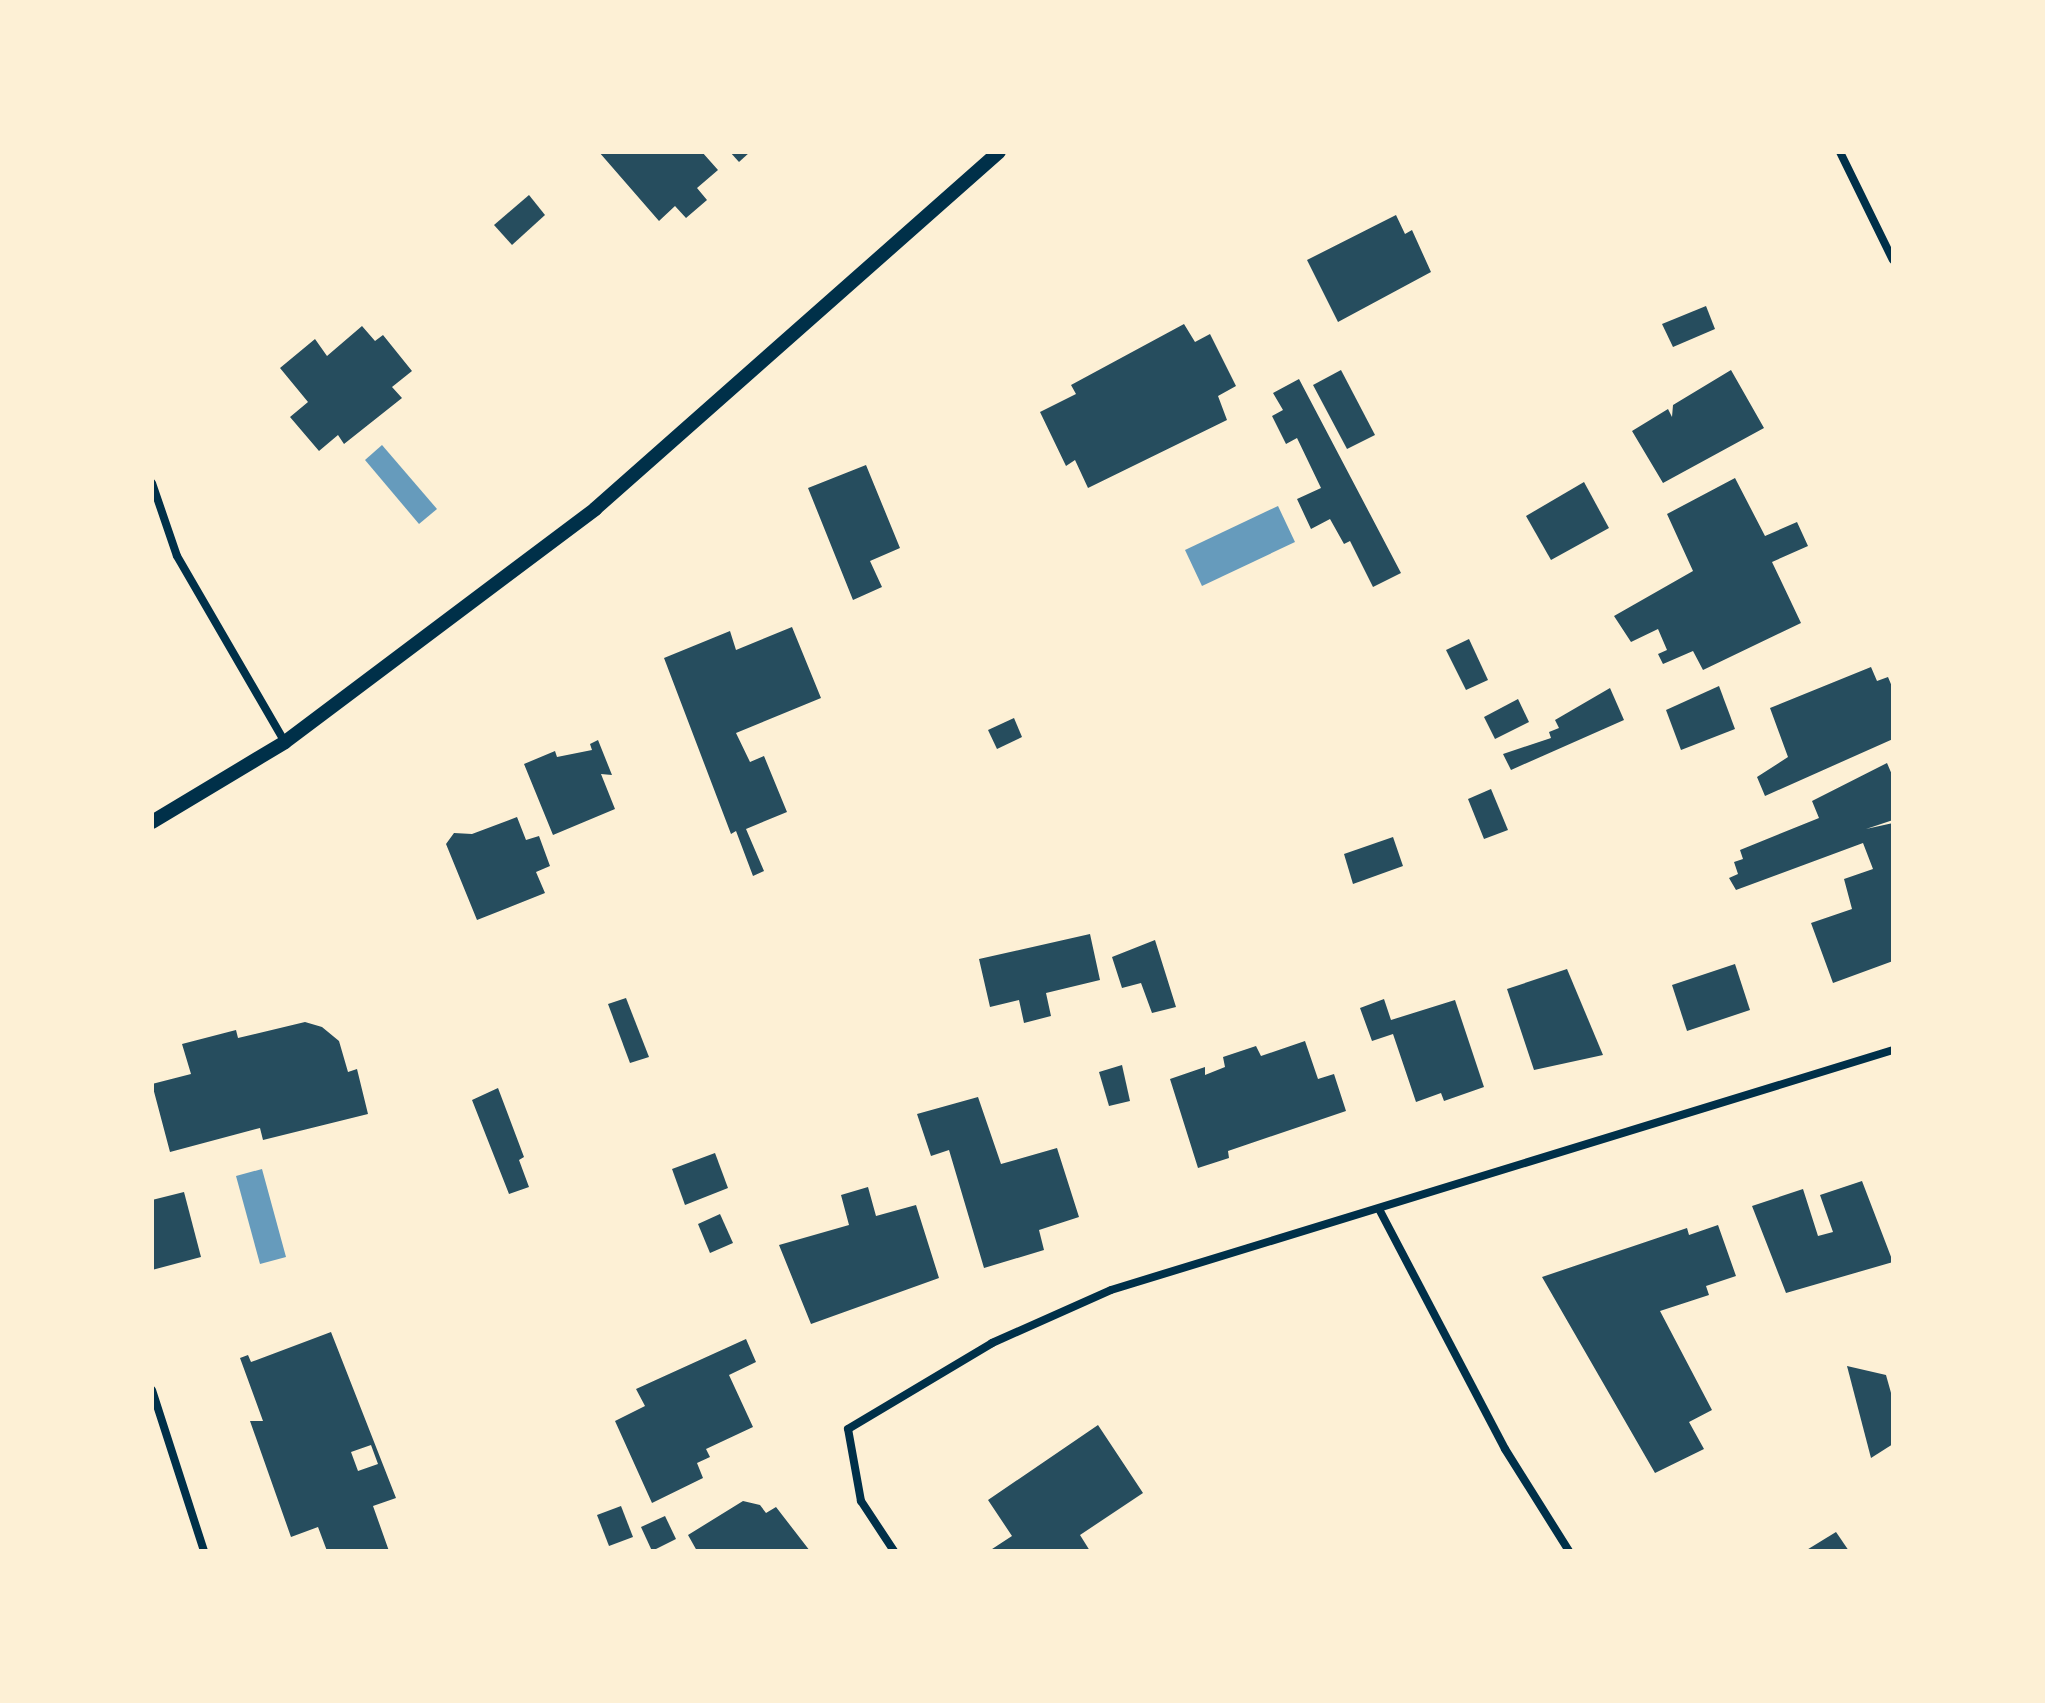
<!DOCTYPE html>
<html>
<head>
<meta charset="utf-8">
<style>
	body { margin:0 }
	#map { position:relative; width:2045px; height:1703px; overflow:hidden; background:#fdf0d5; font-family:Figtree,sans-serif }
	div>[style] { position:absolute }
	.water>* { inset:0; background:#669bbc }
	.building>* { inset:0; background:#264d5e }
	.minor>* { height:8px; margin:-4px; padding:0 4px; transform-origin:4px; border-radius:4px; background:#003049 }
	.tertiary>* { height:14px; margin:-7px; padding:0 7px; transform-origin:7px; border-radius:7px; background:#003049 }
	span { translate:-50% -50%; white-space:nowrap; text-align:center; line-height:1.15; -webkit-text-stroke:7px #fdf0d5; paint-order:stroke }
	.frame { position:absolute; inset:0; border:154px solid #fdf0d5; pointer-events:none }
</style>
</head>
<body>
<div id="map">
	<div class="water">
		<i style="clip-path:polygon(382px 445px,437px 509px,419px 524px,365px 460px)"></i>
		<i style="clip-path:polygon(1278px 506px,1295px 542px,1202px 586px,1185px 550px)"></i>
		<i style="clip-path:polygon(262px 1169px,286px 1257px,260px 1264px,236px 1176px)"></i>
	</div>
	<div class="building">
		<i style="clip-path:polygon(599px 152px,702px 152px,718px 170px,697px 188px,707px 200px,686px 218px,675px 206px,659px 221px)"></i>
		<i style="clip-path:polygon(730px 152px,750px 152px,739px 162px)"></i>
		<i style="clip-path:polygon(529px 195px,545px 215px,512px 245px,494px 225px)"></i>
		<i style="clip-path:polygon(1396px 215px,1405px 234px,1412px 230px,1431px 272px,1338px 322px,1307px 260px)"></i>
		<i style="clip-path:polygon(1706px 306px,1715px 329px,1673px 347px,1662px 324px)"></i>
		<i style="clip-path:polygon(1184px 324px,1195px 342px,1210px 334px,1236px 386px,1218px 396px,1227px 420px,1088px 488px,1075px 460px,1066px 466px,1040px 412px,1076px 394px,1071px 385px)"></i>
		<i style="clip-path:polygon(362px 326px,375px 341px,383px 335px,412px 371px,392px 387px,402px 398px,344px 444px,338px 435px,319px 451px,290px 417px,308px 402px,280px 368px,315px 339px,327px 356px)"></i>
		<i style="clip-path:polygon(1341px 370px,1375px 435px,1347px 449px,1313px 385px)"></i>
		<i style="clip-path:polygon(1731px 370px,1764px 428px,1663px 483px,1632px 431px,1668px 409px,1672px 417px,1673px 405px)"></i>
		<i style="clip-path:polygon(1299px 379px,1401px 573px,1373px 587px,1350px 541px,1344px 544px,1330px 519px,1311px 529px,1297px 499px,1321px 488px,1297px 438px,1286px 444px,1272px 416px,1283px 410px,1273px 393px)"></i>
		<i style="clip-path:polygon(866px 465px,900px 548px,870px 561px,882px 587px,853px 600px,808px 488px)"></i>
		<i style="clip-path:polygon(1735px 478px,1765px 536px,1797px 522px,1808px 546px,1772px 562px,1801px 623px,1703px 670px,1693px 651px,1663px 664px,1658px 654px,1667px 650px,1658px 629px,1631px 642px,1614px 616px,1693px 571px,1667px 514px)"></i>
		<i style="clip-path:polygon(1584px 482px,1609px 528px,1551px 560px,1526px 516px)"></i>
		<i style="clip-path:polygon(792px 627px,821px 698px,736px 733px,750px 762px,764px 756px,787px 812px,746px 829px,764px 871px,753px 876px,736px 831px,731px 834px,664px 658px,730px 631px,736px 650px)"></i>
		<i style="clip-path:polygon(1469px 639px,1488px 680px,1466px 690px,1446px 650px)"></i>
		<i style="clip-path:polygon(1871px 667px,1877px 681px,1888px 677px,1893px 689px,1893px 739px,1765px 796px,1757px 777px,1788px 757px,1770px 708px)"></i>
		<i style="clip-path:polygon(1719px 686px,1735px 729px,1681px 750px,1666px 710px)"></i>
		<i style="clip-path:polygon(1610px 688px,1624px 720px,1511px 770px,1503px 754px,1551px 738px,1549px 732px,1559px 728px,1555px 720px)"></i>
		<i style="clip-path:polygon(1518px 699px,1529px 722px,1495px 739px,1484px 717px)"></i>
		<i style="clip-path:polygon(1014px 718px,1022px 737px,997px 749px,988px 730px)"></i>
		<i style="clip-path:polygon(598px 740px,612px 775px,601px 774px,615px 809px,553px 835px,524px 764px,555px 751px,557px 757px,592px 750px,590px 744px)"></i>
		<i style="clip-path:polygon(1887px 763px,1893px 777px,1893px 820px,1866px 829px,1893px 823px,1893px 961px,1833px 983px,1811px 923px,1852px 909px,1844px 879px,1873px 869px,1863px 843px,1736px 890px,1729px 878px,1738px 874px,1734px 862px,1743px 859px,1740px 850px,1819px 818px,1812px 801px)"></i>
		<i style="clip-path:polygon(1491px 789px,1508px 830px,1484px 839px,1468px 799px)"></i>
		<i style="clip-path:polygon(517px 817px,526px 840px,539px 836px,550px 866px,536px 872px,545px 893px,477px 920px,446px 844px,454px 833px,472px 834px)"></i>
		<i style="clip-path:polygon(1393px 837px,1403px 866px,1353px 884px,1344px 854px)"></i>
		<i style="clip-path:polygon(1090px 934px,1100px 980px,1046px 993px,1051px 1016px,1024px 1023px,1019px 1000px,990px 1007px,979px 959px)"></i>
		<i style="clip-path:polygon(1155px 940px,1176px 1007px,1152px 1013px,1141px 983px,1122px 988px,1112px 957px)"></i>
		<i style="clip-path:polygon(1735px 964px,1750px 1010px,1687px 1031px,1672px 985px)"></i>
		<i style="clip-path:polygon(1567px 969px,1603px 1055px,1534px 1070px,1507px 989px)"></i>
		<i style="clip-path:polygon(626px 998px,649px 1057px,630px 1063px,608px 1004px)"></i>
		<i style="clip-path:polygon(1384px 999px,1391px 1020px,1455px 1000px,1484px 1087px,1444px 1101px,1441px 1093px,1416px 1102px,1393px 1034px,1372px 1041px,1360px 1008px)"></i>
		<i style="clip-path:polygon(305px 1022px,322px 1027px,339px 1041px,348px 1072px,357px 1069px,368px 1114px,263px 1140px,260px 1128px,170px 1152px,152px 1084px,191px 1074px,182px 1044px,236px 1030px,238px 1038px)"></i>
		<i style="clip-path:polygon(1305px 1041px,1318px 1079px,1334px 1074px,1346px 1111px,1228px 1151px,1229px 1158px,1198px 1168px,1170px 1079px,1205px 1067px,1205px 1075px,1225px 1067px,1223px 1057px,1256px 1046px,1261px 1056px)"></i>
		<i style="clip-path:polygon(1122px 1065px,1130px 1101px,1109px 1106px,1099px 1072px)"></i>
		<i style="clip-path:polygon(498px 1088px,524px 1157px,519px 1160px,529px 1187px,509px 1194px,472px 1100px)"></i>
		<i style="clip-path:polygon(978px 1097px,1001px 1164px,1057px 1148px,1079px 1217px,1039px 1230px,1044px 1250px,984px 1268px,949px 1150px,931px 1156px,917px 1114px)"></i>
		<i style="clip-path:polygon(715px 1153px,728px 1188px,685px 1205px,672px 1169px)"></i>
		<i style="clip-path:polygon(1862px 1181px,1893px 1262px,1786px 1293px,1752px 1206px,1803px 1189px,1818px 1236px,1833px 1232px,1820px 1195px)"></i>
		<i style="clip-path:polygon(868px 1187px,876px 1216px,916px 1205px,939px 1278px,811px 1324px,779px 1245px,849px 1225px,841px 1195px)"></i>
		<i style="clip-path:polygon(184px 1192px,201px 1257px,152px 1270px,152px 1200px)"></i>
		<i style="clip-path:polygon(720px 1214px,733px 1243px,710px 1253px,698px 1224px)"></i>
		<i style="clip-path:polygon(1718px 1225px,1736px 1276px,1706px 1286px,1709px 1295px,1660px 1311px,1712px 1410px,1689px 1422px,1704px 1449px,1655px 1473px,1542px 1277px,1687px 1228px,1689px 1235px)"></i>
		<i style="clip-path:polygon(evenodd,331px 1332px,396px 1498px,373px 1506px,389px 1551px,327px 1551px,318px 1527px,291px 1537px,250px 1421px,263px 1421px,240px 1358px,248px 1355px,251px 1362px,331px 1332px,371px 1445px,378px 1464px,358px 1471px,351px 1452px,371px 1445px)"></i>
		<i style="clip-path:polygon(746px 1339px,756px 1362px,729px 1375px,753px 1427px,706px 1449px,710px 1457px,697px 1463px,703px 1478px,652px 1503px,615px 1421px,645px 1406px,636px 1389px)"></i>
		<i style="clip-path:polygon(1847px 1366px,1886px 1375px,1893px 1400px,1893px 1444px,1871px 1458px)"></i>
		<i style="clip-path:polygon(1098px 1425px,1143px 1493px,1080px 1535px,1090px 1551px,989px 1551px,1012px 1536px,988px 1500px)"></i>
		<i style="clip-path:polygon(743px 1501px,760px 1505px,766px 1513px,776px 1507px,810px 1551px,697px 1551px,688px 1535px)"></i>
		<i style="clip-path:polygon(621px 1506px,633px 1537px,609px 1546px,597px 1515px)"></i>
		<i style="clip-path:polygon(665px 1516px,676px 1539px,652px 1551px,641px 1527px)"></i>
		<i style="clip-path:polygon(1836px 1532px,1849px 1551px,1805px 1551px)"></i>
	</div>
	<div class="minor">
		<i style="left:1840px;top:152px;width:120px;rotate:63.9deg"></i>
		<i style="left:152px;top:483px;width:77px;rotate:71.1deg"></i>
		<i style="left:177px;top:556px;width:215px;rotate:59.9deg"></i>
		<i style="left:1379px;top:1209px;width:271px;rotate:62.3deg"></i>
		<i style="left:1505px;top:1449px;width:120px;rotate:57.9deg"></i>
		<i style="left:152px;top:1390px;width:169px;rotate:72.1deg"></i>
		<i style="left:894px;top:1551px;width:60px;rotate:-123.4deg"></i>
		<i style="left:861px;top:1501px;width:73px;rotate:-100.2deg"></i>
		<i style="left:848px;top:1429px;width:168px;rotate:-30.8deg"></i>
		<i style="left:992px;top:1343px;width:130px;rotate:-24deg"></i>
		<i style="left:1111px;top:1290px;width:818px;rotate:-17.06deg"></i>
	</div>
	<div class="tertiary">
		<i style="left:152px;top:822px;width:155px;rotate:-31deg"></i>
		<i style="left:285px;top:742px;width:388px;rotate:-36.9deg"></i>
		<i style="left:595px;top:509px;width:539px;rotate:-41.47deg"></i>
	</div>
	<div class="frame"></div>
</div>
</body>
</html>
